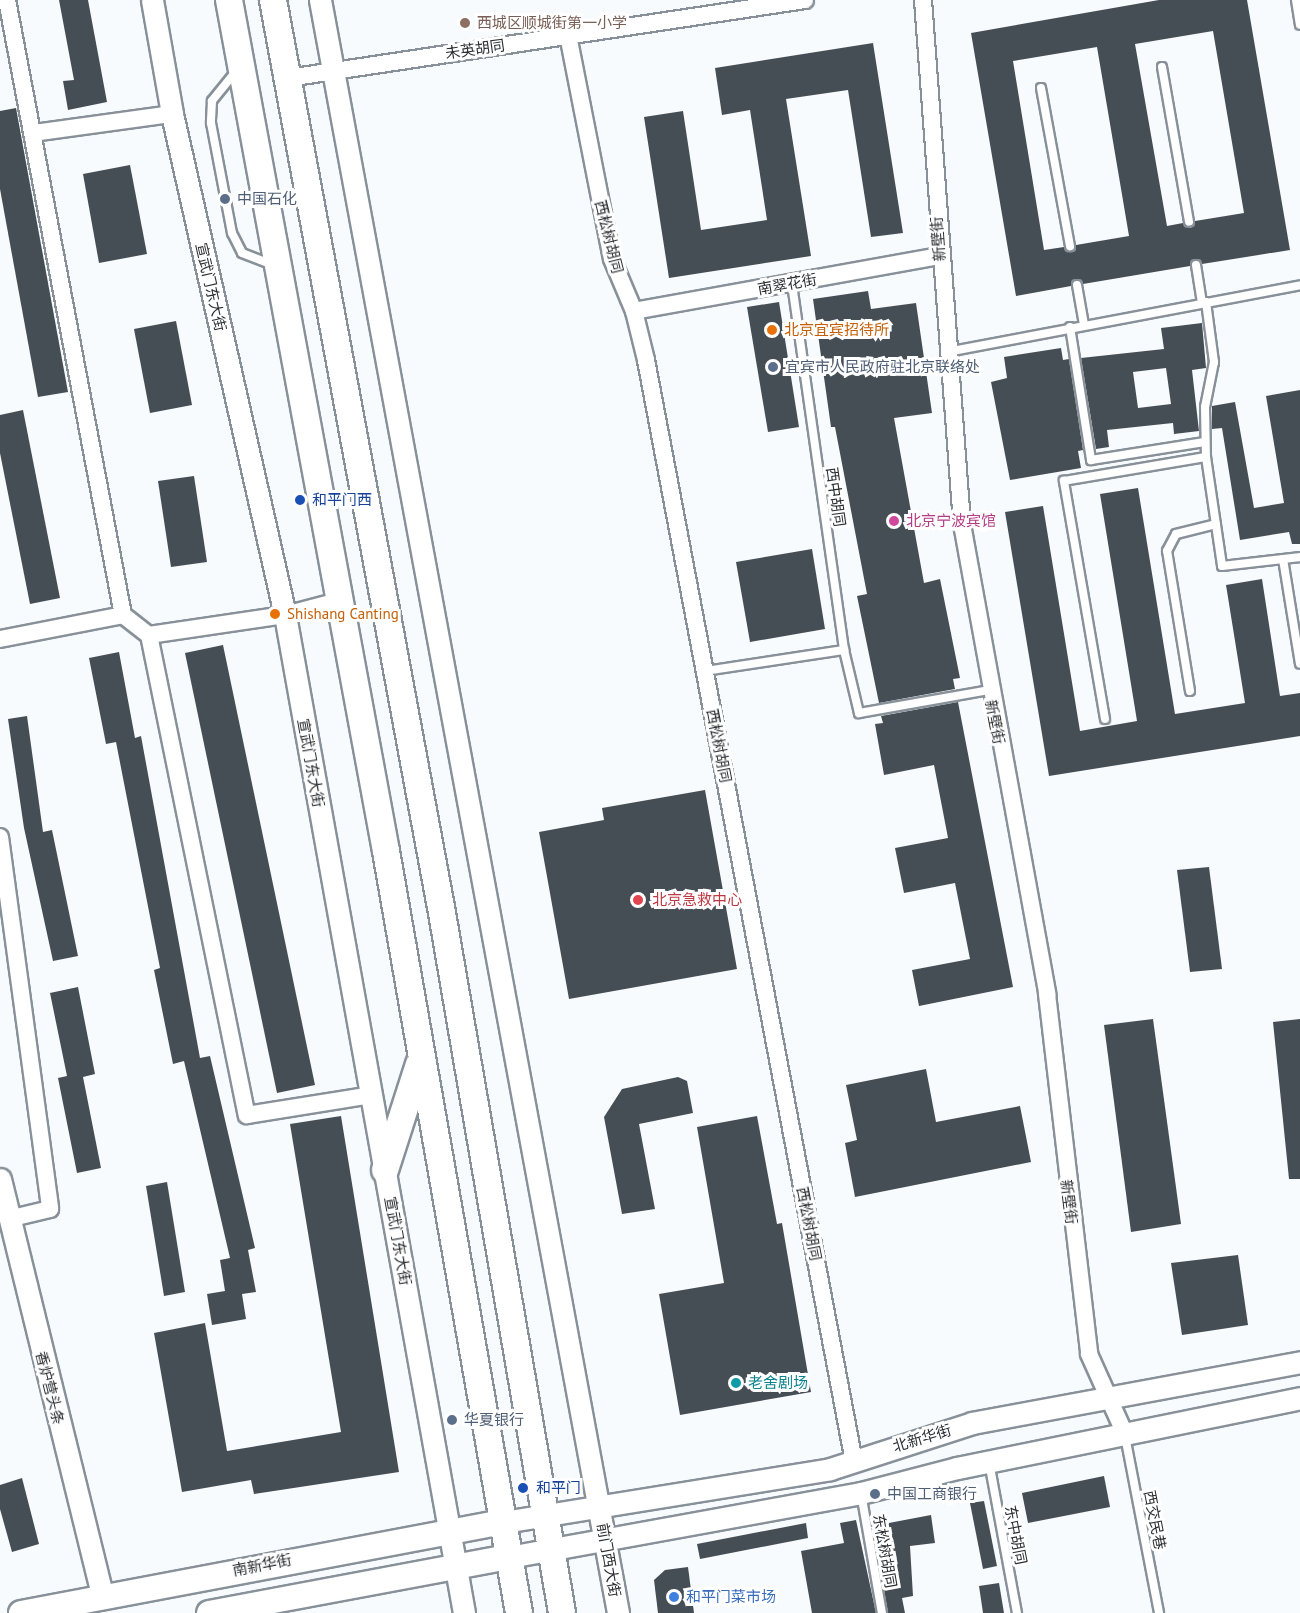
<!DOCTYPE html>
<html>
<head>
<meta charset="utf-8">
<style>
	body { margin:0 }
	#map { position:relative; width:1300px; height:1613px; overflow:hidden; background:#f7fbfe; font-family:"PT Sans","Noto Sans SC",sans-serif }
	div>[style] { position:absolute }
	.building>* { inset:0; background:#464e55 }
	.roads { filter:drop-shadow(2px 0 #889199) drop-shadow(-2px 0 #889199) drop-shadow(0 2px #889199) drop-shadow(0 -2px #889199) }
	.service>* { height:8px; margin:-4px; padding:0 4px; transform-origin:4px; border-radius:4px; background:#fff }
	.minor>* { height:16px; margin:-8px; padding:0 8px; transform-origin:8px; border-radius:8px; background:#fff }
	.tertiary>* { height:21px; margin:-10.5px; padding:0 10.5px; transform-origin:10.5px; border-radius:10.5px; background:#fff }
	.secondary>* { height:24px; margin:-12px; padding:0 12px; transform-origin:12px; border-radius:12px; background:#fff }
	.primary>* { height:26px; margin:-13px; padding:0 13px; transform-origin:13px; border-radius:13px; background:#fff }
	.dots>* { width:16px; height:16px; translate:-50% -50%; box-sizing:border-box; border:3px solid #fff; border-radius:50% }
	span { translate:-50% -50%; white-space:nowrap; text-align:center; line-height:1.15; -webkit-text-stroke:6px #fff; paint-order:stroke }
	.education-label { font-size:15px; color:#785e54 }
	.left { translate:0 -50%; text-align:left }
	.street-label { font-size:15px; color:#2b2f32 }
	.service-label { font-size:15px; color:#4e5e75 }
	.food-label { font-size:15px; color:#c56008 }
	.transit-label { font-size:15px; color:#164399 }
	.hotel-label { font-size:15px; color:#b23c85 }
	.health-label { font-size:15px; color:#be3a42 }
	.culture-label { font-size:15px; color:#0d838f }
	.shop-label { font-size:15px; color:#366cbe }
</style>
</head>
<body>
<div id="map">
	<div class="building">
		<i style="clip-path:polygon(59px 0,88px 0,107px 102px,68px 110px,63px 81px,74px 80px)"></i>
		<i style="clip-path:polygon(evenodd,1159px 0,1247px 0,1290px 250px,1202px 264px,1194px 259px,1190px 266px,1083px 284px,1076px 279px,1071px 286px,1016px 296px,971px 33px,1159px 0,1213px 31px,1244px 213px,1195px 221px,1191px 228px,1183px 223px,1167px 226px,1135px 44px,1213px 31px,1159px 0,1097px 47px,1129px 236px,1076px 245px,1071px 252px,1064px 247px,1044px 250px,1013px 61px,1097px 47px)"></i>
		<i style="clip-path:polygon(873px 43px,903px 233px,871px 237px,848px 90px,786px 99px,811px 256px,669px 278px,644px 117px,683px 111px,701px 230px,767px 220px,750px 110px,722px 115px,715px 68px)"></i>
		<i style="clip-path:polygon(16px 108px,68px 392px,38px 397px,0 189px,0 111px)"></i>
		<i style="clip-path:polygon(130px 165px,147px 254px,99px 263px,83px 174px)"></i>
		<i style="clip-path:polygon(868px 291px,871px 309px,916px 303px,932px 413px,894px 418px,924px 583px,940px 579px,960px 678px,953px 679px,955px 689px,879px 703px,857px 596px,867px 594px,835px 427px,831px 427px,813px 299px)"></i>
		<i style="clip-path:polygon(779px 302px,799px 427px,768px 432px,747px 307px)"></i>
		<i style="clip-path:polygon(176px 321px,192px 405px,150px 413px,134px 329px)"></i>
		<i style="clip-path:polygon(evenodd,1202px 323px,1206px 368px,1192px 370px,1199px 431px,1174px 434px,1173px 423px,1107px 430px,1109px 447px,1096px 449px,1081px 358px,1164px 349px,1161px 328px,1202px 323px,1166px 368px,1171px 404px,1138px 408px,1133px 372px,1166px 368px)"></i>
		<i style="clip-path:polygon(1061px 348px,1063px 360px,1069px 359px,1083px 450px,1078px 451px,1081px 468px,1010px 480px,991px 382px,1007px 378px,1004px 357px)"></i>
		<i style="clip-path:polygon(1300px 390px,1300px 544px,1292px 544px,1289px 532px,1240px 540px,1222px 428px,1212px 429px,1212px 406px,1235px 402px,1254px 508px,1284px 503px,1266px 396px)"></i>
		<i style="clip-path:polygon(23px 410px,60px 598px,30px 604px,0 453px,0 415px)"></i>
		<i style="clip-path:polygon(194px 476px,207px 562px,171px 567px,158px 481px)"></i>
		<i style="clip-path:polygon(1138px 488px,1175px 714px,1245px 703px,1226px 585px,1262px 579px,1280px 696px,1300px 693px,1300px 736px,1049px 776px,1005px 512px,1043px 506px,1080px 731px,1137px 721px,1100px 494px)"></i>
		<i style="clip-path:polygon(812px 549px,825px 629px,750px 642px,736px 562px)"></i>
		<i style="clip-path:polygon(223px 645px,315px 1085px,277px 1093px,185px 653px)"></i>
		<i style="clip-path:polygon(119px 652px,135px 738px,141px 736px,200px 1058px,210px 1056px,255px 1248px,248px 1250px,256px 1292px,242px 1294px,246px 1319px,212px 1325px,207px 1294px,225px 1291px,220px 1260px,230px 1258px,184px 1061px,173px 1064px,154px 970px,160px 968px,116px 742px,106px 744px,89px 658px)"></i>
		<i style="clip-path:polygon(958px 702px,1013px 987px,919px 1006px,912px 970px,970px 959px,955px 883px,904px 893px,895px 848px,948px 838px,934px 765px,884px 775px,875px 724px,883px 723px,881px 716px)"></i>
		<i style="clip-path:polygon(27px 716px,43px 832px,52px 830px,78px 956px,53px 961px,24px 828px,8px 719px)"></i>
		<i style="clip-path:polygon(705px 790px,737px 969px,569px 999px,539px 832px,604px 820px,602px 808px)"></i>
		<i style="clip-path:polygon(1209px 867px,1222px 969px,1190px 972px,1177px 870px)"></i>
		<i style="clip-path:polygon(78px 987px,95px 1074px,83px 1077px,101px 1168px,77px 1173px,58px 1078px,67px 1076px,50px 993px)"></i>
		<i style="clip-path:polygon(1153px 1019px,1181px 1224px,1131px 1232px,1104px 1025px)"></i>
		<i style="clip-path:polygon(1300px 1019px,1300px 1179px,1289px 1179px,1273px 1022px)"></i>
		<i style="clip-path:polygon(926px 1069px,936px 1122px,1020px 1106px,1031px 1162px,855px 1197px,845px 1143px,857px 1140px,846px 1085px)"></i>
		<i style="clip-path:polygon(678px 1077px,687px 1081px,693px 1113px,639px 1124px,655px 1209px,622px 1214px,604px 1117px,622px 1089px)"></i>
		<i style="clip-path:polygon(341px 1116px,399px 1472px,254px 1494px,251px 1480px,182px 1492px,154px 1333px,205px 1323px,227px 1451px,341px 1432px,290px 1124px)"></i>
		<i style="clip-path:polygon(757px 1116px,777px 1224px,782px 1223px,811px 1392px,680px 1415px,659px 1294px,724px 1283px,697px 1127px)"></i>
		<i style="clip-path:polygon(167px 1182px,185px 1292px,164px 1296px,146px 1186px)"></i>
		<i style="clip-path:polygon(1238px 1255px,1248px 1325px,1182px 1335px,1171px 1263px)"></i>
		<i style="clip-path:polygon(1104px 1476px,1110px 1507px,1028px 1523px,1022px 1493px)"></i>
		<i style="clip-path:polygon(22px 1478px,39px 1544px,12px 1552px,0 1509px,0 1485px)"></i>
		<i style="clip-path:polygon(984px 1501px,997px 1566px,983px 1569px,970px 1503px)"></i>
		<i style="clip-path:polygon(931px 1515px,935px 1543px,910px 1546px,913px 1596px,902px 1598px,905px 1613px,888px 1613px,873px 1526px)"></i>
		<i style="clip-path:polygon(856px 1520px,876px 1613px,812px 1613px,801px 1551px,844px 1543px,840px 1523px)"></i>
		<i style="clip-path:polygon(806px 1523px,808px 1538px,700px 1559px,697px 1544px)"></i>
		<i style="clip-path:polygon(688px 1567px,694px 1613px,658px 1613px,654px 1580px,665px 1570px)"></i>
		<i style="clip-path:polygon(999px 1583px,1004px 1613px,983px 1613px,979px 1586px)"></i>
	</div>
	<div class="roads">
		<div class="service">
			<i style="left:1296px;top:0;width:25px;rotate:81deg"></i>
			<i style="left:1162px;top:67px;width:157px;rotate:80.1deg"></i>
			<i style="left:237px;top:70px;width:40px;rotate:129deg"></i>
			<i style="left:212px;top:101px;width:22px;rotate:93deg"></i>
			<i style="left:211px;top:123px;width:112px;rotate:79.2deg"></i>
			<i style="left:232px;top:233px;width:22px;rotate:63deg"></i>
			<i style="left:242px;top:253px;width:34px;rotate:21deg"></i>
			<i style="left:1041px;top:88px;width:161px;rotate:79.6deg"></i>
			<i style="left:1196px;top:265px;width:38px;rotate:81deg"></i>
			<i style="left:792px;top:284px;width:370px;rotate:81.9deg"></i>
			<i style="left:844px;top:650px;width:65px;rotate:76.6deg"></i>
			<i style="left:859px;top:713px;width:132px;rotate:-10deg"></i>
			<i style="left:1077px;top:285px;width:39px;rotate:80deg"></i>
			<i style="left:1206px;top:302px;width:61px;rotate:82.4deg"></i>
			<i style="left:1214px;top:362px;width:46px;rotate:101.3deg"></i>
			<i style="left:1205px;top:407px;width:50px;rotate:88.9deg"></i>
			<i style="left:1206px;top:457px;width:110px;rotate:81.6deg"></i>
			<i style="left:1222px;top:566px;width:79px;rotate:-6.6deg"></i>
			<i style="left:1070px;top:327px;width:135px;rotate:81deg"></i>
			<i style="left:1091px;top:460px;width:115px;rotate:-9deg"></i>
			<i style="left:947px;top:352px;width:359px;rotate:-10.7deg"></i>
			<i style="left:1283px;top:559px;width:106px;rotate:80.8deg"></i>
			<i style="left:705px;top:671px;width:141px;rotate:-8.6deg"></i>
			<i style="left:1190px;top:691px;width:142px;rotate:-99.3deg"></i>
			<i style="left:1167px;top:551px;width:19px;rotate:-62deg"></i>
			<i style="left:1176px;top:534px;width:41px;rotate:-14deg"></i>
			<i style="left:1105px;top:719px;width:242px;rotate:-99.8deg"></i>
			<i style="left:1064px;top:481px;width:144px;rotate:-9.6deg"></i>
			<i style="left:1125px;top:1436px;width:180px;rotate:79.1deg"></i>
			<i style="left:989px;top:1462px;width:154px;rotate:79.5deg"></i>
			<i style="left:861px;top:1493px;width:122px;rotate:80.1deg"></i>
		</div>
		<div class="minor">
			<i style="left:7px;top:0;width:626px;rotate:79.32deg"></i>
			<i style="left:123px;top:615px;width:33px;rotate:38deg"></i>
			<i style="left:149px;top:635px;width:490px;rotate:78.5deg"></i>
			<i style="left:247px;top:1115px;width:127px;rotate:-9.1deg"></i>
			<i style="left:923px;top:0;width:525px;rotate:85.74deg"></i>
			<i style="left:962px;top:524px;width:478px;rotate:79.7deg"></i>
			<i style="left:1047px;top:994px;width:362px;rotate:83.3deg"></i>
			<i style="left:1089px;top:1354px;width:85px;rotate:65.8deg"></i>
			<i style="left:568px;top:35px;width:228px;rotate:78.9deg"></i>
			<i style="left:612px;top:259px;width:56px;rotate:67.1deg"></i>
			<i style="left:634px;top:311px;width:50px;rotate:76.2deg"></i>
			<i style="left:646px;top:360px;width:1121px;rotate:79.31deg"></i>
			<i style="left:288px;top:78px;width:523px;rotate:-8.58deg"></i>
			<i style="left:33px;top:133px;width:140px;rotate:-7.8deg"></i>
			<i style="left:634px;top:311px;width:310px;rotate:-10.2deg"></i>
			<i style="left:149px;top:635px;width:137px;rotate:-8.4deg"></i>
			<i style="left:285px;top:615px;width:55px;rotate:-14.8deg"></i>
			<i style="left:0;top:639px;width:125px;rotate:-11deg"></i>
			<i style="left:0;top:837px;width:375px;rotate:82.3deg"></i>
			<i style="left:50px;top:1209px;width:43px;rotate:166.6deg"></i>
		</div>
		<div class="tertiary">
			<i style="left:152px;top:0;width:116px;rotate:80deg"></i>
			<i style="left:172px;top:114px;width:514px;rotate:77.29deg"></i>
			<i style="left:285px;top:615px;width:1014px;rotate:79.83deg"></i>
			<i style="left:320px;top:0;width:1640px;rotate:79.53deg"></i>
			<i style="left:0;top:1179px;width:431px;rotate:76.2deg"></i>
			<i style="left:504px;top:1522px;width:330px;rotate:-9.2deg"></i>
			<i style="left:830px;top:1469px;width:149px;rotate:-17.9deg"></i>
			<i style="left:972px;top:1423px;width:334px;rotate:-10.5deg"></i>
			<i style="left:509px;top:1557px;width:358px;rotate:-10.3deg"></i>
			<i style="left:861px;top:1493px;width:99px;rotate:-14.6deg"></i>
			<i style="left:957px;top:1468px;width:350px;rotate:-11.5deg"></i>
		</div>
		<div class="secondary">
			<i style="left:21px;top:1613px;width:491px;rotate:-10.7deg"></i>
			<i style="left:209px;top:1613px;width:305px;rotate:-10.6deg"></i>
		</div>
		<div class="primary">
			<i style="left:229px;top:0;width:865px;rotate:79.55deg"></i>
			<i style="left:386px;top:851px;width:774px;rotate:80.1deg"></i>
			<i style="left:273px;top:0;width:922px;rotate:79.51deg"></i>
			<i style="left:441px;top:907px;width:716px;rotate:80.27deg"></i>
			<i style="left:385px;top:1170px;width:111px;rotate:-72.2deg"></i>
		</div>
	</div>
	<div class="dots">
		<i style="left:465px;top:23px;background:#8d6e63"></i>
		<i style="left:225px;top:199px;background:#5c6f8a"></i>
		<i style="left:772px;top:330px;background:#e8710a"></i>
		<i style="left:773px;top:367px;background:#5c6f8a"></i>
		<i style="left:300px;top:500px;background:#1a4fb4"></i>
		<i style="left:894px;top:521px;background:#d1479c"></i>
		<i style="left:275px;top:614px;background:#e8710a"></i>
		<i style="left:638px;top:900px;background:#e0444e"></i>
		<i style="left:736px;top:1383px;background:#0f9aa8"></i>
		<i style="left:452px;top:1420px;background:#5c6f8a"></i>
		<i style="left:523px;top:1488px;background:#1a4fb4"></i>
		<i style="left:875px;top:1494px;background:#5c6f8a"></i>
		<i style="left:674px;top:1597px;background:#3f7fe0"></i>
	</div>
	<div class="education-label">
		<span class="left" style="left:477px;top:23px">西城区顺城街第一小学</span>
	</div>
	<div class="street-label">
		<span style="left:475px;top:49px;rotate:-8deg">未英胡同</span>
		<span style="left:609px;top:237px;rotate:76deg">西松树胡同</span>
		<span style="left:938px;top:239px;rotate:-94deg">新壁街</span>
		<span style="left:787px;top:284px;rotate:-10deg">南翠花街</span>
		<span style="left:211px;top:287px;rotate:77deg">宣武门东大街</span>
		<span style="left:836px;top:497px;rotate:82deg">西中胡同</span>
		<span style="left:995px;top:722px;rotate:79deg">新壁街</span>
		<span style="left:719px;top:746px;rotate:79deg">西松树胡同</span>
		<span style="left:311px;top:763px;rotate:80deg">宣武门东大街</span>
		<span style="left:1069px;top:1202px;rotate:83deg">新壁街</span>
		<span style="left:809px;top:1224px;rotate:79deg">西松树胡同</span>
		<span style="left:398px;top:1241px;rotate:80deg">宣武门东大街</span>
		<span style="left:50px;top:1388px;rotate:76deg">香炉营头条</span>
		<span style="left:922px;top:1438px;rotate:-17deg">北新华街</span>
		<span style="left:1155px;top:1520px;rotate:79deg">西交民巷</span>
		<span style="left:1016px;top:1535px;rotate:79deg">东中胡同</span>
		<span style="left:885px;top:1551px;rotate:80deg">东松树胡同</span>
		<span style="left:609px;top:1560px;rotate:80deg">前门西大街</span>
		<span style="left:262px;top:1565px;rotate:-11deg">南新华街</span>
	</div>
	<div class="service-label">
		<span class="left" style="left:237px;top:199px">中国石化</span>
		<span class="left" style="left:785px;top:367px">宜宾市人民政府驻北京联络处</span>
		<span class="left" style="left:464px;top:1420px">华夏银行</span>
		<span class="left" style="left:887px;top:1494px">中国工商银行</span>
	</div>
	<div class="food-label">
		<span class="left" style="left:784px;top:330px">北京宜宾招待所</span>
		<span class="left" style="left:287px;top:614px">Shishang Canting</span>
	</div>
	<div class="transit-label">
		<span class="left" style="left:312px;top:500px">和平门西</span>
		<span class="left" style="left:536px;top:1488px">和平门</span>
	</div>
	<div class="hotel-label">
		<span class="left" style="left:906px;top:521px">北京宁波宾馆</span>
	</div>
	<div class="health-label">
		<span class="left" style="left:652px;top:900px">北京急救中心</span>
	</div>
	<div class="culture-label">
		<span class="left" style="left:748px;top:1383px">老舍剧场</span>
	</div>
	<div class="shop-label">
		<span class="left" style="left:686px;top:1597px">和平门菜市场</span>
	</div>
</div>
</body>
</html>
